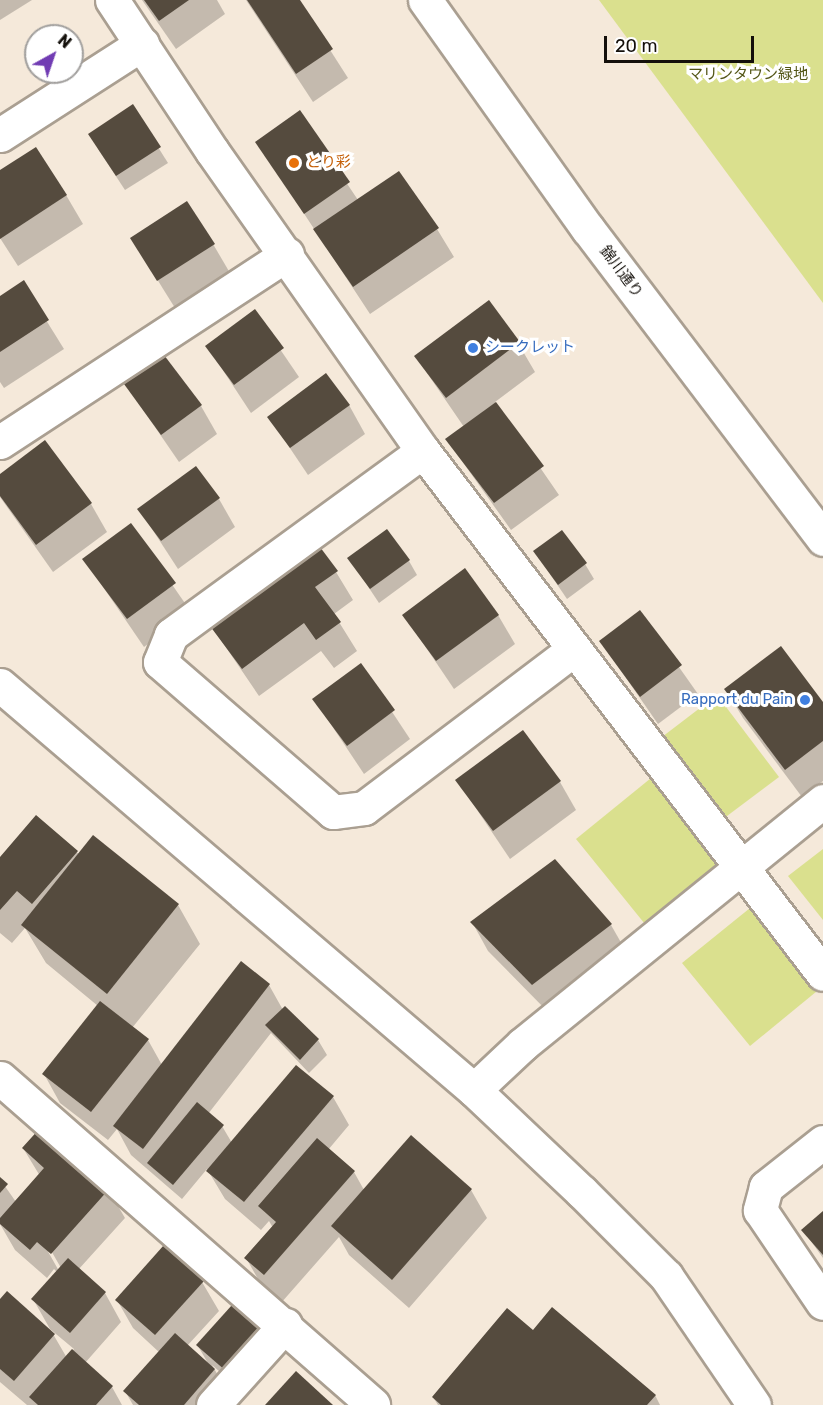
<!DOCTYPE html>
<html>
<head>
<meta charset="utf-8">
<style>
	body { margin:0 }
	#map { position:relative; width:823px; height:1405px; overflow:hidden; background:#f5e9da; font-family:Rubik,"Noto Sans JP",sans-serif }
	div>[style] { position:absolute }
	.green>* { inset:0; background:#dae08e }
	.shadow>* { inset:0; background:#0003 }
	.building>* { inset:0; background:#554b3e }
	.roads { filter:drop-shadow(2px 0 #aa9f91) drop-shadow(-2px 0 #aa9f91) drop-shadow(0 2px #aa9f91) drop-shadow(0 -2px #aa9f91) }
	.minor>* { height:33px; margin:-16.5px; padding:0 16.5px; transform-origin:16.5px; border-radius:16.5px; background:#fff }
	.dots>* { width:16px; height:16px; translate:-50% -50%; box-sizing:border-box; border:3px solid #fff; border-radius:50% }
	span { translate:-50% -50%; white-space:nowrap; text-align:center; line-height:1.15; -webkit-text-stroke:6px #fff; paint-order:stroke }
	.park-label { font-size:15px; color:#525515 }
	.food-label { font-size:15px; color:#c56008 }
	.left { translate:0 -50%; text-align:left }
	.street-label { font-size:15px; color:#14100b }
	.shop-label { font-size:15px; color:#366cbe }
	.right { translate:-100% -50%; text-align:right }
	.north { position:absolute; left:24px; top:24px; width:60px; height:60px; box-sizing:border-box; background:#fff; border:2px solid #a19f9d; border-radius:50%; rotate:40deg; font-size:16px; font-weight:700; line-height:24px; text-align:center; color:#14100b }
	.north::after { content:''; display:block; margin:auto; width:21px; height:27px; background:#713cb3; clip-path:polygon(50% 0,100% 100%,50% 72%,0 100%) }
	.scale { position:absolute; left:604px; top:36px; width:150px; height:27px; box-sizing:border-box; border:3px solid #14100b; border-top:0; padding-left:8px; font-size:18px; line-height:21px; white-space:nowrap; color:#14100b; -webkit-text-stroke:4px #fff; paint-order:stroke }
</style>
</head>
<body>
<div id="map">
	<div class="green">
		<i style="clip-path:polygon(599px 0,823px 0,823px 303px)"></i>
		<i style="clip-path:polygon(717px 695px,779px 777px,719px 822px,658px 740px)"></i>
		<i style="clip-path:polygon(656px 774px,729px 865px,649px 929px,576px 839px)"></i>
		<i style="clip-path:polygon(823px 849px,823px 920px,788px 876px)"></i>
		<i style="clip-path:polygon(755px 904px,822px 987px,750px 1046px,682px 963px)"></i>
	</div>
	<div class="shadow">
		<i style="clip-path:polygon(0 0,32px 0,0 20px)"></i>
		<i style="clip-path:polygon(142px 0,217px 0,225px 14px,176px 49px)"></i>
		<i style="clip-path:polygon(246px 0,298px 0,348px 78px,313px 102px)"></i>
		<i style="clip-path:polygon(132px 106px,168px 163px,125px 190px,98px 149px)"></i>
		<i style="clip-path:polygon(299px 112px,358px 200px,437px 229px,454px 257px,370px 314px,257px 142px)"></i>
		<i style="clip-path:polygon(0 172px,66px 195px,83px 224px,18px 266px,0 238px)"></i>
		<i style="clip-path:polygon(132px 239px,213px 244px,230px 273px,175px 308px)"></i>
		<i style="clip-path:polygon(23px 283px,64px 349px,4px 388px,0 382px,0 298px)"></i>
		<i style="clip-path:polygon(254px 311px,299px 377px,251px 413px,207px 346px)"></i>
		<i style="clip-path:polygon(518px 343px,535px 372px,495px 402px,559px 495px,511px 530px,447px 440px,464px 427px,416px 357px)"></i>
		<i style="clip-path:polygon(126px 385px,201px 406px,217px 434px,179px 462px)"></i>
		<i style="clip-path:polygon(349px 405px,365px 434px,308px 475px,269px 417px)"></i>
		<i style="clip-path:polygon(0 476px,91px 504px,107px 532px,53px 572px,0 497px)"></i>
		<i style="clip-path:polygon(219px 499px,235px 527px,178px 569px,139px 509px)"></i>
		<i style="clip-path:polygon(131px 525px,191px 612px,144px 647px,84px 559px)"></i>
		<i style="clip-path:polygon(535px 552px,585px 564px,594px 579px,567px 599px)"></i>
		<i style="clip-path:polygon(349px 558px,409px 561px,417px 575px,379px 603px)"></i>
		<i style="clip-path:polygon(336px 572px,353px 600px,334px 614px,357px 651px,334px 668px,321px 651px,259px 696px,212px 627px)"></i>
		<i style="clip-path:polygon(640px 612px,698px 694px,658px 724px,601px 642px)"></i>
		<i style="clip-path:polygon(404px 615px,498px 615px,515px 644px,454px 689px)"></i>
		<i style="clip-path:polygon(361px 665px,410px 739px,364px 774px,314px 699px)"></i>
		<i style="clip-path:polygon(726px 690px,823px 705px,823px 781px,802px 797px,743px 718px)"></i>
		<i style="clip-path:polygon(457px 780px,560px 782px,576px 810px,510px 859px)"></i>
		<i style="clip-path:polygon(76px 852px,178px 905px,200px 944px,132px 1028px,148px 1040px,162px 1065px,241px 963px,269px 985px,283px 1010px,318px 1040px,327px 1055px,309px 1073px,271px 1033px,208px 1114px,222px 1126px,232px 1143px,333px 1097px,349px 1125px,328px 1150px,354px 1172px,364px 1190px,471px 1190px,487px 1218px,409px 1308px,349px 1255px,339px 1237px,281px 1303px,262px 1286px,246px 1258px,273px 1228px,269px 1221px,261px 1230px,225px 1199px,207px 1169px,182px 1199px,131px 1155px,117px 1129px,108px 1140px,60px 1103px,44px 1074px,98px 1006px,46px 963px,25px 928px,12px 943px,0 933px,0 859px)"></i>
		<i style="clip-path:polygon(554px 861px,611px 925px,627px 953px,549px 1013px,488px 951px,472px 922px)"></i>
		<i style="clip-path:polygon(evenodd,23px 1148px,108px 1189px,125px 1218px,78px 1270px,105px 1293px,121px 1322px,85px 1363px,112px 1387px,122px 1405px,27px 1405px,0 1382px,0 1301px,53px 1334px,67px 1358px,74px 1349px,50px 1329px,33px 1299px,57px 1272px,54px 1269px,47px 1278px,15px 1250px,0 1224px,0 1179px,16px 1202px,40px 1176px,23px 1148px,49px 1247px,61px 1268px,59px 1271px,46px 1248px,49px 1247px)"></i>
		<i style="clip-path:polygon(823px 1213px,823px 1258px,803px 1230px)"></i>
		<i style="clip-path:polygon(202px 1282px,219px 1311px,187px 1346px,209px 1365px,198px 1346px,233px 1307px,235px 1385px,212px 1365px,231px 1398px,225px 1405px,133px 1405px,125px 1391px,160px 1353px,133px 1328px,117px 1300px)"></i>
		<i style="clip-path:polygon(533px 1332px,655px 1395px,660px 1405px,438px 1405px,433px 1397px)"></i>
	</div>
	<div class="building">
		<i style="clip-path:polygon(144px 0,189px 0,159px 21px)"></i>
		<i style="clip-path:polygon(247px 0,300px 0,333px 49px,296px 74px)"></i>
		<i style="clip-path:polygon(133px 104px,161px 147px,116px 176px,88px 134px)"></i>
		<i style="clip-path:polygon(300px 110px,350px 182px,304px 214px,255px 142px)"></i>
		<i style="clip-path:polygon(36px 147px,67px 195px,0 239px,0 170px)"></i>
		<i style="clip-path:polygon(399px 171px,439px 228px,353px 287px,313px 229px)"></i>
		<i style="clip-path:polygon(187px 201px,215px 244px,157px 281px,130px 238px)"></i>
		<i style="clip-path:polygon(24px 280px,49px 320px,0 352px,0 296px)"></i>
		<i style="clip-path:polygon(489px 300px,520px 342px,446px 398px,414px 356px)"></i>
		<i style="clip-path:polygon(255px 309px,284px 348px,234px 385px,205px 346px)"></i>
		<i style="clip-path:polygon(164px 355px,202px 405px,161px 435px,124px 384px)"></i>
		<i style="clip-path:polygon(326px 373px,350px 405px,290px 448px,267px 417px)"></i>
		<i style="clip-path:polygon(496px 402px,544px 466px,494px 503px,445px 439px)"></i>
		<i style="clip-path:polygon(45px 440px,92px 503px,36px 545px,0 496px,0 474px)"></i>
		<i style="clip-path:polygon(196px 466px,220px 498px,161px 541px,137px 509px)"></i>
		<i style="clip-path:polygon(131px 523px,176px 583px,127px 619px,82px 559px)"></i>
		<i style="clip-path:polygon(387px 529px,410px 560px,370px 589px,347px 558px)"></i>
		<i style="clip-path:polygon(562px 530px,587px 563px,558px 585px,533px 551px)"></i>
		<i style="clip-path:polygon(320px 547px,338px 571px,315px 587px,341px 622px,316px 640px,304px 623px,242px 669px,210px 626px)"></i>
		<i style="clip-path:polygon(465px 568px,499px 615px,436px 661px,402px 615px)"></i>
		<i style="clip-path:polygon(640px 610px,682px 665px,640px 697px,599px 641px)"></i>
		<i style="clip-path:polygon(781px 646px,823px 702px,823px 741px,785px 770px,724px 689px)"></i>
		<i style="clip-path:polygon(361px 663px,395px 710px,347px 746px,312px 699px)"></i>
		<i style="clip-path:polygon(523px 730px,561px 781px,493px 831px,455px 780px)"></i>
		<i style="clip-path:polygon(36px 815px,78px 851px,32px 904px,17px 891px,0 910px,0 857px)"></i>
		<i style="clip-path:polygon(93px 835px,179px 904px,107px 994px,21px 925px)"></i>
		<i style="clip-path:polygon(555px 859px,612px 924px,532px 985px,470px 922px)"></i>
		<i style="clip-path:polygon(241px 961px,270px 984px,143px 1149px,113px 1126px)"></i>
		<i style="clip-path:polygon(100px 1001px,149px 1039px,91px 1112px,42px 1074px)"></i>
		<i style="clip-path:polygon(285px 1006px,319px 1039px,300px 1060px,265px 1025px)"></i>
		<i style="clip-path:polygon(296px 1065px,334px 1096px,244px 1202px,206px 1171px)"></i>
		<i style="clip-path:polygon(197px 1102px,224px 1125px,173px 1185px,147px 1163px)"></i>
		<i style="clip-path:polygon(41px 1127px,110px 1188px,51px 1254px,37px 1242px,30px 1250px,0 1224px,0 1218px,44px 1168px,22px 1148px)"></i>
		<i style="clip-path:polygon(411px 1135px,472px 1189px,392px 1280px,331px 1226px)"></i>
		<i style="clip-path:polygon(317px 1138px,355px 1171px,264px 1275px,244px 1258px,276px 1222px,258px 1206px)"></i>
		<i style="clip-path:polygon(0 1177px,8px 1184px,0 1193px)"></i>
		<i style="clip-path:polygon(823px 1211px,823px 1255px,801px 1230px)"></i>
		<i style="clip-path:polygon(164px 1245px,204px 1281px,155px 1335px,115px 1300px)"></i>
		<i style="clip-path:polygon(68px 1258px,106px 1292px,70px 1333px,31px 1299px)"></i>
		<i style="clip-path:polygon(7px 1291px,55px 1334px,14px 1381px,0 1369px,0 1299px)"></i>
		<i style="clip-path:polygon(232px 1305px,262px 1331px,226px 1371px,196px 1345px)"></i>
		<i style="clip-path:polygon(552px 1307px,656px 1395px,647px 1405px,441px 1405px,432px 1397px,507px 1308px,533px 1330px)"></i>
		<i style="clip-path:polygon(175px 1333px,215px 1369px,184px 1405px,139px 1405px,123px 1391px)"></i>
		<i style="clip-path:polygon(72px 1349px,113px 1386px,96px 1405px,38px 1405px,29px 1397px)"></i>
		<i style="clip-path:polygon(296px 1371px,333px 1405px,265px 1405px)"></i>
	</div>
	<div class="roads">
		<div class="minor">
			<i style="left:112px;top:0;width:181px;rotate:56.5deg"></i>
			<i style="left:212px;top:151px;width:367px;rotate:54.9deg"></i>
			<i style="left:423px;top:451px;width:658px;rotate:52.59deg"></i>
			<i style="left:425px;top:0;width:281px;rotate:54.6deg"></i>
			<i style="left:588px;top:229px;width:389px;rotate:52.8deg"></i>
			<i style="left:0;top:135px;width:169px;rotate:-32.7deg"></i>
			<i style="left:0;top:442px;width:343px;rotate:-33.2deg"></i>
			<i style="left:423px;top:451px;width:312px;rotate:143.9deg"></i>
			<i style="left:171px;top:635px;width:29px;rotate:112deg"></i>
			<i style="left:160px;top:662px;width:229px;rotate:40.9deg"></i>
			<i style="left:333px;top:812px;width:31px;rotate:-7deg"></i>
			<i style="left:364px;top:808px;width:262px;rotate:-37.1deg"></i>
			<i style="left:0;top:685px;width:623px;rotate:40.51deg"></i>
			<i style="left:474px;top:1090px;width:149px;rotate:43.4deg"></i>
			<i style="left:582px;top:1192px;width:119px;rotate:45deg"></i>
			<i style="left:666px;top:1276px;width:156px;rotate:55.7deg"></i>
			<i style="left:0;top:1078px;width:496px;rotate:41.2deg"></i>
			<i style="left:474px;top:1090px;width:67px;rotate:-43.2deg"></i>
			<i style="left:523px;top:1044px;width:386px;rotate:-39deg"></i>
			<i style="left:823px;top:1142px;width:73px;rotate:141.7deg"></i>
			<i style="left:766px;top:1187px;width:24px;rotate:105deg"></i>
			<i style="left:760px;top:1210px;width:112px;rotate:55.9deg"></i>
			<i style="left:213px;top:1405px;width:108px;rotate:-48deg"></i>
		</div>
	</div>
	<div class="dots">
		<i style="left:294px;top:163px;background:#e8710a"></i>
		<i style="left:473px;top:348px;background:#3f7fe0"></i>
		<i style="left:805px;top:700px;background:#3f7fe0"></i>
	</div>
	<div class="park-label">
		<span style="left:748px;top:75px">マリンタウン緑地</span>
	</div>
	<div class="food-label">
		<span class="left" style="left:306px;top:163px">とり彩</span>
	</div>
	<div class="street-label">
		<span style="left:621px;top:272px;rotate:53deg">錦川通り</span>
	</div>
	<div class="shop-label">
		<span class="left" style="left:485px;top:348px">シークレット</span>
		<span class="right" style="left:793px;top:700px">Rapport du Pain</span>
	</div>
	<div class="north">N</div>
	<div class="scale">20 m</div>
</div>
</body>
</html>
